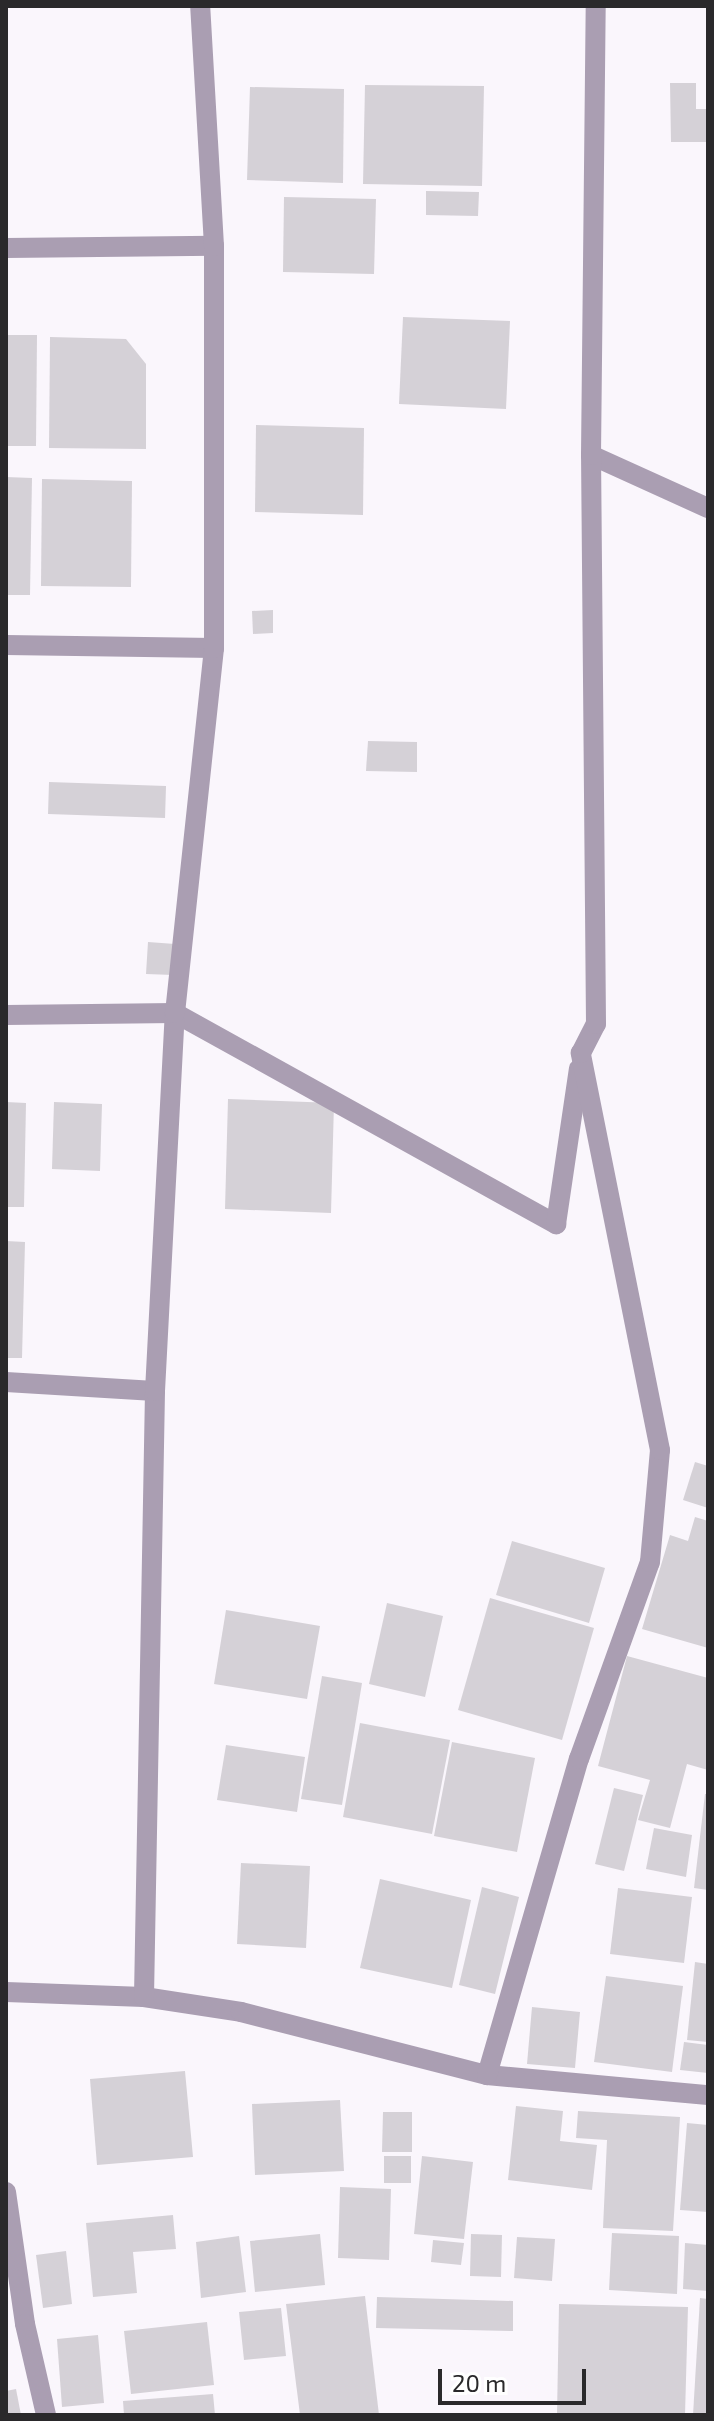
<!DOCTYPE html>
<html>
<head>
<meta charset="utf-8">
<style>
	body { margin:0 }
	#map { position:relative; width:714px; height:2421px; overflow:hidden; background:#faf6fc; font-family:"Exo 2",sans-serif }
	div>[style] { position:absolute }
	.building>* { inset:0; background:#d5d1d7 }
	.minor>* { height:20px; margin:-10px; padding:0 10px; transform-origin:10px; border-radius:10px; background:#aa9eb2 }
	span { translate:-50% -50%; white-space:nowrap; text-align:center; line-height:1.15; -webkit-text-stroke:6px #fff; paint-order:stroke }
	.frame { position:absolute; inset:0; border:8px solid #2a292b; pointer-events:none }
	.scale { position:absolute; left:438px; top:2369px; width:148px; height:36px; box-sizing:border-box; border:4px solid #2a292b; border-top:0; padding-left:10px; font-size:24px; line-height:28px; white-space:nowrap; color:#2a292b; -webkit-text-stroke:6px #fff; paint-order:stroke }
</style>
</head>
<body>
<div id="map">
	<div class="building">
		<i style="clip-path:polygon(670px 83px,696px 83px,696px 109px,708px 109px,708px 142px,671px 142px)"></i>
		<i style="clip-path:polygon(365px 85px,484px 86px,482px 186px,363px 184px)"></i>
		<i style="clip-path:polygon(250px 87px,344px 89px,343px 183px,247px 180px)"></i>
		<i style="clip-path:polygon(426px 191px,479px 192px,478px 216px,426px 215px)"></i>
		<i style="clip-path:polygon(284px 197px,376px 199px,374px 274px,283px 272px)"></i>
		<i style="clip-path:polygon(403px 317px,510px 321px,506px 409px,399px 404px)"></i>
		<i style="clip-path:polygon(6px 335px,37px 335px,36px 446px,6px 446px)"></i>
		<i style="clip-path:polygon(50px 337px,126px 339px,146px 364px,146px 449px,49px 448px)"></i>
		<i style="clip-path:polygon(256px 425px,364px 428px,363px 515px,255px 512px)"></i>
		<i style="clip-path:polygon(6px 477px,32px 478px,30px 595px,6px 595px)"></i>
		<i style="clip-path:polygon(42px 479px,132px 481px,131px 587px,41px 586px)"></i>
		<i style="clip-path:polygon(273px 610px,273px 633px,253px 634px,252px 611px)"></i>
		<i style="clip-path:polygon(368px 741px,417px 742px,417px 772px,366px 771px)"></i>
		<i style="clip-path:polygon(49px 782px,166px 786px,165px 818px,48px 814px)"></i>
		<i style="clip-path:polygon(148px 942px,175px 944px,173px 975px,146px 974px)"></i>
		<i style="clip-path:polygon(228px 1099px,334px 1103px,331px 1213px,225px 1209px)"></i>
		<i style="clip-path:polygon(6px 1102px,26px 1103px,24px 1207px,6px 1207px)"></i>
		<i style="clip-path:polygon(54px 1102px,102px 1104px,100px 1171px,52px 1169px)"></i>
		<i style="clip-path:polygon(6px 1241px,25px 1242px,22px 1358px,6px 1358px)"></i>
		<i style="clip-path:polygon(695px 1462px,708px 1466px,708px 1508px,683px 1500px)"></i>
		<i style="clip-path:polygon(695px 1517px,708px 1521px,708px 1648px,642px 1629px,670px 1535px,688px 1541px)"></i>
		<i style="clip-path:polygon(512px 1541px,605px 1568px,589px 1623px,496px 1595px)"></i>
		<i style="clip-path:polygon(490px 1598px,594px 1628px,562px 1740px,458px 1710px)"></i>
		<i style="clip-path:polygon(387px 1603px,443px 1616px,425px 1697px,369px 1684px)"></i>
		<i style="clip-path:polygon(226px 1610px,320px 1626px,307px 1699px,214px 1684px)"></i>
		<i style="clip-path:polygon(627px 1656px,708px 1678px,708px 1770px,687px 1764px,670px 1828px,638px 1820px,650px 1780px,598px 1766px)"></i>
		<i style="clip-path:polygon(322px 1676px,362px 1683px,342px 1805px,301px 1799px)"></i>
		<i style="clip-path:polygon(360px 1723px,450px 1740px,432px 1834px,343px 1817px)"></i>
		<i style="clip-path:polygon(452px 1742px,535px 1758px,517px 1852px,434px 1836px)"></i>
		<i style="clip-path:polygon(226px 1745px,305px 1757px,297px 1812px,217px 1800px)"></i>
		<i style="clip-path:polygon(614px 1788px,643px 1795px,624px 1871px,595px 1864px)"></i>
		<i style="clip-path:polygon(705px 1794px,708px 1794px,708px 1890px,694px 1888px)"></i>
		<i style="clip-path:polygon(654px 1828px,692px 1835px,686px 1877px,646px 1869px)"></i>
		<i style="clip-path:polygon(241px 1863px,310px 1866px,306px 1948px,237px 1944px)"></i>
		<i style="clip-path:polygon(380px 1879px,471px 1900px,452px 1988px,360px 1968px)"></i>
		<i style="clip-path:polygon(482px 1887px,519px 1897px,495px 1994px,459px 1985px)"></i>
		<i style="clip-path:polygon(618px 1888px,692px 1897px,684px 1963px,610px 1954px)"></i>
		<i style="clip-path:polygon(695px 1962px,708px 1964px,708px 2042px,687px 2040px)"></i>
		<i style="clip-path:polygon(606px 1976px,683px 1986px,672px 2072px,594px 2062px)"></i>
		<i style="clip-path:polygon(532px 2007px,580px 2012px,575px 2068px,527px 2064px)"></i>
		<i style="clip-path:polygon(684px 2042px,708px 2045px,708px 2073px,680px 2070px)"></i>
		<i style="clip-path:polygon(185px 2071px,193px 2157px,97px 2165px,90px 2079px)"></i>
		<i style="clip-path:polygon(340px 2100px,344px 2171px,255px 2175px,252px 2104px)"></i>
		<i style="clip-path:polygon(516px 2106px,563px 2111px,560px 2141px,597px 2145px,592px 2190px,508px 2180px)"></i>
		<i style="clip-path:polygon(578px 2111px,680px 2117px,673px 2231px,603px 2228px,607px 2140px,576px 2138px)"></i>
		<i style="clip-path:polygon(383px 2112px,412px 2112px,412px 2152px,382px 2152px)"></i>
		<i style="clip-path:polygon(687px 2123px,708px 2125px,708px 2212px,680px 2210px)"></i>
		<i style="clip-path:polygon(384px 2156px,411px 2156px,411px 2183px,384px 2183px)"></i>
		<i style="clip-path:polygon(422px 2156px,473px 2162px,464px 2239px,414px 2234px)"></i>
		<i style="clip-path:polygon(340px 2187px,391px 2189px,389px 2260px,338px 2258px)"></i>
		<i style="clip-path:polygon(173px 2215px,176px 2249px,133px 2252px,137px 2293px,93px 2297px,86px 2223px)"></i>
		<i style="clip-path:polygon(612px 2233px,679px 2236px,677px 2294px,609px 2290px)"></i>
		<i style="clip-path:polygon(320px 2234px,325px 2285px,255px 2292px,250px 2241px)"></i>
		<i style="clip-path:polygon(471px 2234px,502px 2235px,501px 2277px,470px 2276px)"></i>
		<i style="clip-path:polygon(239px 2236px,246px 2292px,201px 2298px,196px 2242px)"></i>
		<i style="clip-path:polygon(517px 2237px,555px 2239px,552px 2281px,514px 2278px)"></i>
		<i style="clip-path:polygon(433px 2240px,464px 2243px,461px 2265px,431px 2262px)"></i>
		<i style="clip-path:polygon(685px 2243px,708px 2245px,708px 2291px,683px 2289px)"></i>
		<i style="clip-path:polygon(66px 2251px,72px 2304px,43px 2308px,36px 2255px)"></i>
		<i style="clip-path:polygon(365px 2296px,379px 2415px,300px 2415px,286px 2304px)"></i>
		<i style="clip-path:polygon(377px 2297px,513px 2301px,513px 2331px,376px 2328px)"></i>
		<i style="clip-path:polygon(700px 2298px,708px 2299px,708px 2415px,693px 2415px)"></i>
		<i style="clip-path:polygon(559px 2304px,688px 2307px,685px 2415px,557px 2415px)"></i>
		<i style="clip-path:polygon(281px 2308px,286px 2356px,244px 2360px,239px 2312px)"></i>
		<i style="clip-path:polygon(207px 2322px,214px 2385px,131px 2394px,124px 2331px)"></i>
		<i style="clip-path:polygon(98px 2335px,104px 2403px,62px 2407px,57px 2339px)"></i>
		<i style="clip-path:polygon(16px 2389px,21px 2415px,6px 2415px,6px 2391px)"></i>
		<i style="clip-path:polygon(213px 2394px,215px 2415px,124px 2415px,123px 2401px)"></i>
	</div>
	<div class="minor">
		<i style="left:6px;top:248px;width:208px;rotate:-0.6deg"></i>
		<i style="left:591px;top:455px;width:128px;rotate:24.4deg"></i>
		<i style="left:6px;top:645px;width:208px;rotate:0.8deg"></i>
		<i style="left:6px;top:1015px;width:169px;rotate:-0.7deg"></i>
		<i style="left:175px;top:1013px;width:436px;rotate:29deg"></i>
		<i style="left:556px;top:1224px;width:157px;rotate:-81.6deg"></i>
		<i style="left:6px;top:1382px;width:149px;rotate:3.5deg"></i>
		<i style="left:6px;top:1992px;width:138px;rotate:2.1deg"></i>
		<i style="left:144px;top:1997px;width:98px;rotate:8.8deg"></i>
		<i style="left:241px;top:2012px;width:254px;rotate:14.4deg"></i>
		<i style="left:487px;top:2075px;width:222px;rotate:5.2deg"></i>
		<i style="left:144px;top:1997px;width:606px;rotate:-88.96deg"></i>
		<i style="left:155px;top:1391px;width:379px;rotate:-87deg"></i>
		<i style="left:175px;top:1013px;width:367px;rotate:-83.9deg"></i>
		<i style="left:214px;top:648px;width:402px;rotate:-90deg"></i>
		<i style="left:214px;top:246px;width:240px;rotate:-93.3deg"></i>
		<i style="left:487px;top:2075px;width:329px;rotate:-73.8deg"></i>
		<i style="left:579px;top:1759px;width:209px;rotate:-70.2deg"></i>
		<i style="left:650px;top:1562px;width:112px;rotate:-84.9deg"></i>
		<i style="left:660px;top:1450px;width:405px;rotate:-101.3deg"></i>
		<i style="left:581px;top:1053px;width:33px;rotate:-63deg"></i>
		<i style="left:596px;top:1024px;width:569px;rotate:-90.5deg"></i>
		<i style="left:591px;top:455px;width:449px;rotate:-89.4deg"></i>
		<i style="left:6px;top:2192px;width:133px;rotate:81.8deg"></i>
		<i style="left:25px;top:2324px;width:93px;rotate:77deg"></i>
	</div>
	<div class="frame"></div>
	<div class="scale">20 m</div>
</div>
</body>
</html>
